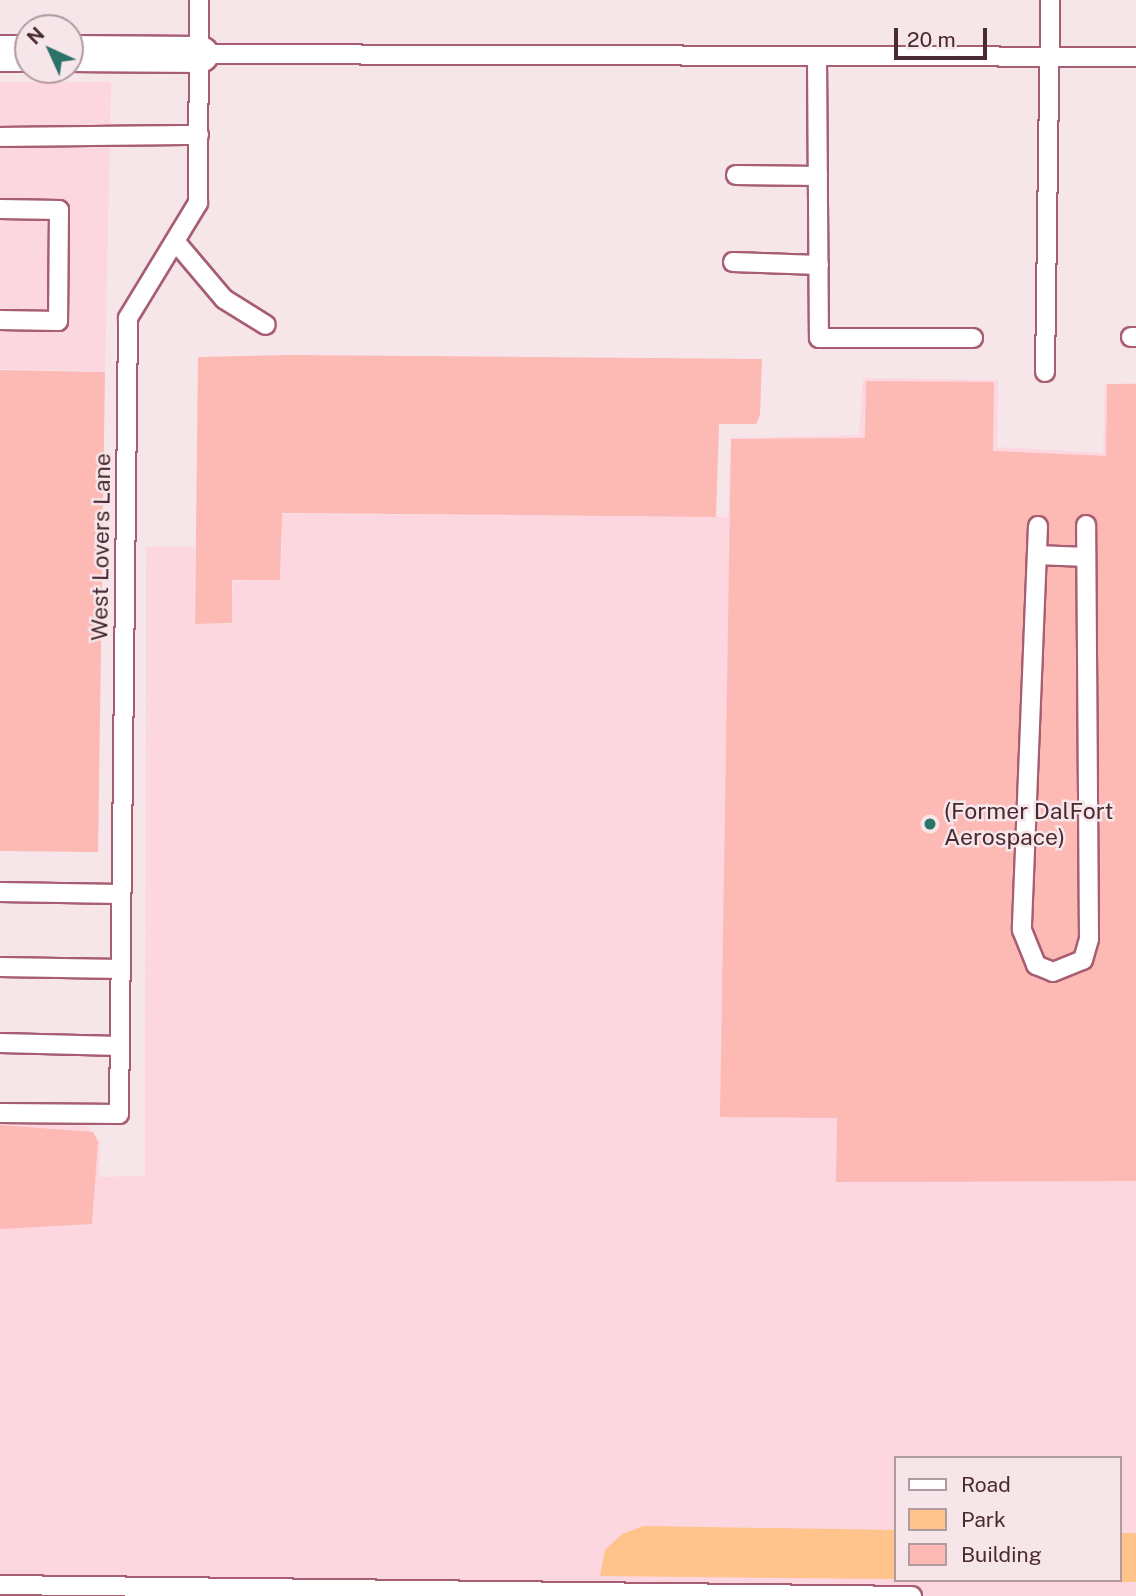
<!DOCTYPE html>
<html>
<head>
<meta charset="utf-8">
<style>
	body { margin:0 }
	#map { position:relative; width:1136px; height:1596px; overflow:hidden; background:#f6e5e9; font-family:"Public Sans",sans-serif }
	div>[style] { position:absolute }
	.built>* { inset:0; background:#fdd7df }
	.green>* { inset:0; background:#ffc38c }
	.building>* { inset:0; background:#fdb9b4 }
	.roads { filter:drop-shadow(2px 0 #a85e72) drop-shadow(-2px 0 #a85e72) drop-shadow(0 2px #a85e72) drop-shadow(0 -2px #a85e72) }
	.lane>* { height:18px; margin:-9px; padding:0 9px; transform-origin:9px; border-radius:9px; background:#fff }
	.street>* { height:35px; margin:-17.5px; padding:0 17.5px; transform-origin:17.5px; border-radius:17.5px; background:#fff }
	.dots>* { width:19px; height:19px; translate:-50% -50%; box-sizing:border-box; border:4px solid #f6e5e9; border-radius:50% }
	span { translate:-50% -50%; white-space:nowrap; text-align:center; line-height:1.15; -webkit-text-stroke:5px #f6e5e9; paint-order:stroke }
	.street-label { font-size:23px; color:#4a2a32 }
	.poi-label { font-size:23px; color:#4a2a32 }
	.left { translate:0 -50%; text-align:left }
	.legend { position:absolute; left:894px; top:1456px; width:228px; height:126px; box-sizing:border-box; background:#f6e5e9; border:2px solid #b19aa0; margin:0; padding:9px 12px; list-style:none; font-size:21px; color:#4a2a32 }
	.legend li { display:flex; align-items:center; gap:14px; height:35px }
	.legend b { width:35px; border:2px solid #b19aa0 }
	.north { position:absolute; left:14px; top:14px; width:70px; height:70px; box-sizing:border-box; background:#f6e5e9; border:2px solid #b19aa0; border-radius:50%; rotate:315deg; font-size:19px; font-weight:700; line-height:28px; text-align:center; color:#4a2a32 }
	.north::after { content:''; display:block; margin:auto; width:24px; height:32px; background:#2b7268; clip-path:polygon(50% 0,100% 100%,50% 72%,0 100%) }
	.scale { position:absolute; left:894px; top:28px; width:93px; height:32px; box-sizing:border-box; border:4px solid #4a2a32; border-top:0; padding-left:9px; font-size:21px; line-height:24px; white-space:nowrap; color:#4a2a32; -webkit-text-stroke:5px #f6e5e9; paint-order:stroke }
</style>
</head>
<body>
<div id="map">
	<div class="built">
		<i style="clip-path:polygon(0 82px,111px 82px,105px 371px,0 369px)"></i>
		<i style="clip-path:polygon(evenodd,863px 378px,998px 380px,997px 447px,1103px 453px,1105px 384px,1136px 383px,1136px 1596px,0 1596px,0 1124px,87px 1126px,100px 1141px,99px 1177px,145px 1176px,146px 547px,195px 547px,194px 624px,231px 624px,233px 581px,281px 580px,282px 514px,728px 517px,731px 438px,859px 435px,863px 378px,896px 1458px,1120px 1458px,1120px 1580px,896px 1580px,896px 1458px)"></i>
	</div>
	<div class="green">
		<i style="clip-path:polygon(644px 1526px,896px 1530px,896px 1579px,600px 1576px,605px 1550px,622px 1534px)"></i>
		<i style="clip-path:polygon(1120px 1533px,1136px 1533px,1136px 1582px,971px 1580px,1120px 1580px)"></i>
	</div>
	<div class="building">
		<i style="clip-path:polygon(288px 355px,762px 359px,760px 415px,756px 424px,719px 424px,716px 517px,282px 513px,280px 580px,232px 580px,232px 623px,195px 624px,198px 357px)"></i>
		<i style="clip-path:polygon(0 370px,105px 372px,98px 852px,0 851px)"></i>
		<i style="clip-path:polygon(866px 381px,994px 382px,993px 451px,1106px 456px,1107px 384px,1136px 384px,1136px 1181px,836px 1182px,837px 1118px,720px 1117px,731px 439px,865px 438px)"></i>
		<i style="clip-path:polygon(0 1125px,93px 1132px,98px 1142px,92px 1224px,0 1229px)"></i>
	</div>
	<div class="roads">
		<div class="lane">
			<i style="left:200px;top:54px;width:936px;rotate:0.18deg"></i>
			<i style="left:817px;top:57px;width:281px;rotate:89.6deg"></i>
			<i style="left:819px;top:338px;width:154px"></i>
			<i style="left:0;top:137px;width:199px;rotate:-0.6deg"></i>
			<i style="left:736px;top:175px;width:82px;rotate:0.7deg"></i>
			<i style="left:0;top:209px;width:59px;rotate:1deg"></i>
			<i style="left:59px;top:210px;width:111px;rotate:90.5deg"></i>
			<i style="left:58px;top:321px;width:58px;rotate:-179deg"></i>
			<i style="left:175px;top:241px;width:76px;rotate:49.8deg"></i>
			<i style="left:224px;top:299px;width:49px;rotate:31.8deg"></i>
			<i style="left:733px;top:262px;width:86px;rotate:2deg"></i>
			<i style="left:1131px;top:337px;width:5px"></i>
			<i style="left:1045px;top:372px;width:372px;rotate:-89.2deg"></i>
			<i style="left:1038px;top:526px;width:404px;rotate:92.3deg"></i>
			<i style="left:1022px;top:930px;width:38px;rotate:68deg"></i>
			<i style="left:1036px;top:965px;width:18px;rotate:22deg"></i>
			<i style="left:1053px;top:972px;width:32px;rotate:-22deg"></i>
			<i style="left:1083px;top:960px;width:22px;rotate:-74deg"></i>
			<i style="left:1089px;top:939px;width:414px;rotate:-90.4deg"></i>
			<i style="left:1037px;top:555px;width:49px;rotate:2.3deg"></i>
			<i style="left:0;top:892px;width:121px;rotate:0.9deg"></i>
			<i style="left:0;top:967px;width:121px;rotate:0.9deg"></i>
			<i style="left:0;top:1043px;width:120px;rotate:1.4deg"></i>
			<i style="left:0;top:1113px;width:119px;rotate:0.5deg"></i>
			<i style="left:119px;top:1114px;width:796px;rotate:-89.35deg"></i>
			<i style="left:128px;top:318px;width:135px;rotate:-58.7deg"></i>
			<i style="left:198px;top:203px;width:203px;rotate:-89.7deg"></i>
			<i style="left:0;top:1585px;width:912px;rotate:0.69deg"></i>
		</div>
		<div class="street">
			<i style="left:0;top:53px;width:28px"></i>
			<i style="left:70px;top:53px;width:130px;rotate:0.4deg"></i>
		</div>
	</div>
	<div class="dots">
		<i style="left:930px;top:824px;background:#2b7268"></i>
	</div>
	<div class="street-label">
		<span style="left:101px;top:547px;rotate:-89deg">West Lovers Lane</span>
	</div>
	<div class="poi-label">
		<span class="left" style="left:944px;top:824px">(Former DalFort<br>Aerospace)</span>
	</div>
	<ul class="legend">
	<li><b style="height:9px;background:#fff"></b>Road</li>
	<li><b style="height:19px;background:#ffc38c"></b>Park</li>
	<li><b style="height:19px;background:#fdb9b4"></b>Building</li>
	</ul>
	<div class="north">N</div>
	<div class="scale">20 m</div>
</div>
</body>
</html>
